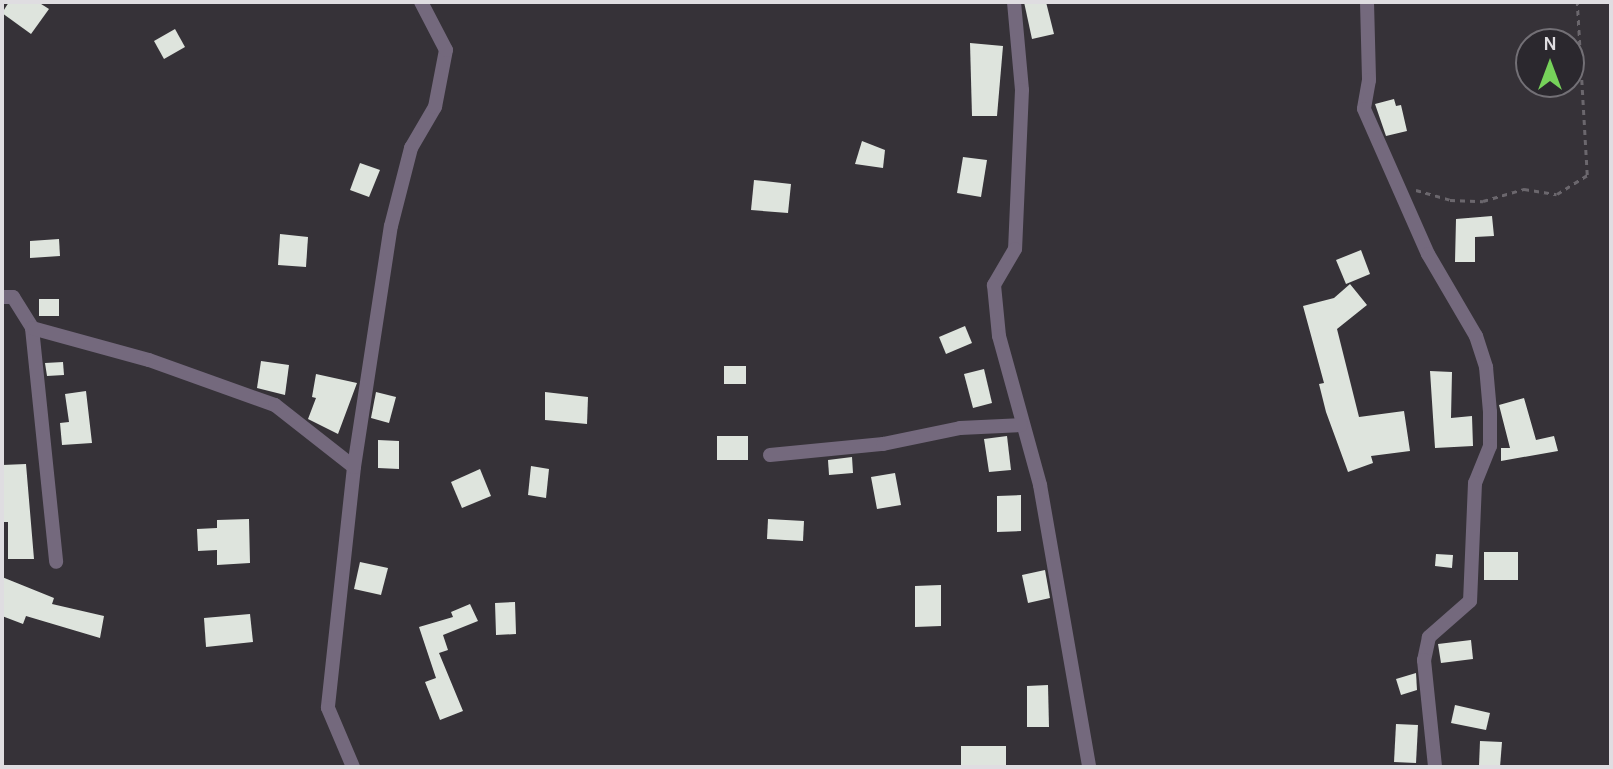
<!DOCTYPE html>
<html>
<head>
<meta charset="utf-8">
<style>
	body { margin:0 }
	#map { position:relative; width:1613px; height:769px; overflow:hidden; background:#363238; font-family:Karla,sans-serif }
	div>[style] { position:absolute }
	.building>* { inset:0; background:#dee4dd }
	.path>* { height:2.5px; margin-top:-1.25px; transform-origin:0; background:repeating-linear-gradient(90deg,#6b676d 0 5px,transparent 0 10px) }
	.street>* { height:14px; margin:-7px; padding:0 7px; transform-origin:7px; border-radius:7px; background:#74697d }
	span { translate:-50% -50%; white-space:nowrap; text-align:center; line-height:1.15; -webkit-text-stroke:7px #2b282e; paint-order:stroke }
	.frame { position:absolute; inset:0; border:4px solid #dfdde1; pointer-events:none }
	.north { position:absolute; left:1515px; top:28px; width:70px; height:70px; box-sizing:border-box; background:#2b282e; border:2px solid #737076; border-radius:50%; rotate:0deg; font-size:19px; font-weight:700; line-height:28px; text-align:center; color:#dfdde1 }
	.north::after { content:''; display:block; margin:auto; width:24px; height:32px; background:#76d25a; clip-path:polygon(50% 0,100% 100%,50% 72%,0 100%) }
</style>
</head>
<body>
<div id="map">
	<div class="building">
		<i style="clip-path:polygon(9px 2px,38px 2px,49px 9px,31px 34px,2px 13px)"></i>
		<i style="clip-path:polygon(1024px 2px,1046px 2px,1054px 34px,1032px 39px)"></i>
		<i style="clip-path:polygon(175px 29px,185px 47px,164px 59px,154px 41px)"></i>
		<i style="clip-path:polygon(970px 43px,1003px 46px,997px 116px,972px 116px)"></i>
		<i style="clip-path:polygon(1394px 99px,1396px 106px,1401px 105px,1407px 131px,1386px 136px,1375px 104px)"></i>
		<i style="clip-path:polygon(862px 141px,885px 150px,883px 168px,855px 164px)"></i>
		<i style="clip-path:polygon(963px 157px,987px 160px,981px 197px,957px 193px)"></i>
		<i style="clip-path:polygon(360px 163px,380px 170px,369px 197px,350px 190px)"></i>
		<i style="clip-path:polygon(754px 180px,791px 184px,788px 213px,751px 210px)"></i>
		<i style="clip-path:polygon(1492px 216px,1494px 236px,1475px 237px,1475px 262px,1455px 262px,1456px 219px)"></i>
		<i style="clip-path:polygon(280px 234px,308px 237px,306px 267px,278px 265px)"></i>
		<i style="clip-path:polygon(59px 239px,60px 256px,30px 258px,30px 241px)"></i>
		<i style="clip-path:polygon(1361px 250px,1370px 274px,1346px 284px,1336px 260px)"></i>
		<i style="clip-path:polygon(1350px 284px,1367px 305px,1337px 329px,1359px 417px,1404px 411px,1410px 451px,1371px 456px,1373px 463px,1348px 472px,1326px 412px,1319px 384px,1324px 383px,1303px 306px,1334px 298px)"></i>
		<i style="clip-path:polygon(39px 299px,59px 299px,59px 316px,39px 316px)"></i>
		<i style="clip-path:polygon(965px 326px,972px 343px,946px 354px,939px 337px)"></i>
		<i style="clip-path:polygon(261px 361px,289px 365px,285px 395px,257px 388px)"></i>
		<i style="clip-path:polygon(63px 362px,64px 375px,47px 376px,45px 363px)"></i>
		<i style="clip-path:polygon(724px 366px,746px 366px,746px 384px,724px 384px)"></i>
		<i style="clip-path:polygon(984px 369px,992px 403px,973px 408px,964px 374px)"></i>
		<i style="clip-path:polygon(1430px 371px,1452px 372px,1451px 418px,1472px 416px,1473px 446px,1435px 448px)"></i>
		<i style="clip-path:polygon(316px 374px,357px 383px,338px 434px,308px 419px,316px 398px,312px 397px)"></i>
		<i style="clip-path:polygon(86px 391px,92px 443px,62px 445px,60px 423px,69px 422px,65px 394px)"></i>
		<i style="clip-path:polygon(376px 392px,396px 397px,389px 423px,371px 418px)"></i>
		<i style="clip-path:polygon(545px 392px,588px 397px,587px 424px,545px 420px)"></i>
		<i style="clip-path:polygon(1524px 398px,1536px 440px,1554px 436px,1558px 451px,1501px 461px,1501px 448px,1510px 448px,1499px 405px)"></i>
		<i style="clip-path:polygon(717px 436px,748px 436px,748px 460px,717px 460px)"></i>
		<i style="clip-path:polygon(1007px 436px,1011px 470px,989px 472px,984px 439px)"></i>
		<i style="clip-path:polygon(378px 440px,399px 441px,399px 469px,378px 468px)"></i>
		<i style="clip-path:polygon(852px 457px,853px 473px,829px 475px,828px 460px)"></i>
		<i style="clip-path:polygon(26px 464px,34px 559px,8px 559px,8px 522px,2px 522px,2px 465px)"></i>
		<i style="clip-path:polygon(531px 466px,549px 469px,546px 498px,528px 495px)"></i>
		<i style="clip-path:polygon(480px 469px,491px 496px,462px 508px,451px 482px)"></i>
		<i style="clip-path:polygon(895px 473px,901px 505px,877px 509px,871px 477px)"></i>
		<i style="clip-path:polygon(1021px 495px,1021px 531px,997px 532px,997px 496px)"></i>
		<i style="clip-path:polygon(249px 519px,250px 563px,217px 565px,217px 550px,198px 551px,197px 529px,217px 528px,217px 520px)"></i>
		<i style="clip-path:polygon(768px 519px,804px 521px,803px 541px,767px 539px)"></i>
		<i style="clip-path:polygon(1484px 552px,1518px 552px,1518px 580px,1484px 580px)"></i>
		<i style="clip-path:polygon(1436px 554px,1453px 555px,1452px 568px,1435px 566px)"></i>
		<i style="clip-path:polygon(360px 562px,388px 568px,381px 595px,354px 589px)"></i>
		<i style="clip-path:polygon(1045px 570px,1050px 598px,1028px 603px,1022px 575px)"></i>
		<i style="clip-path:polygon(2px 577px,54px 598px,52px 604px,104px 616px,100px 638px,26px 616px,23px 624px,2px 616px)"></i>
		<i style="clip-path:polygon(941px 585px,941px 626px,915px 627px,915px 586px)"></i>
		<i style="clip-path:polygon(515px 602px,516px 634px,496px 635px,495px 603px)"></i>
		<i style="clip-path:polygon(470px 604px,478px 621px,443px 635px,448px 650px,439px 653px,463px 711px,440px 720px,425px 682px,436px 678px,419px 627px,453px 617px,451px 612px)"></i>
		<i style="clip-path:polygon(250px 614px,253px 642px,206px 647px,204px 618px)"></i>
		<i style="clip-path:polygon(1471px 640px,1473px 659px,1441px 663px,1438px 644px)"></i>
		<i style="clip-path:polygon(1416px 673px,1417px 690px,1401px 695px,1396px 679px)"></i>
		<i style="clip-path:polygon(1048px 685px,1049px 727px,1027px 727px,1027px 686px)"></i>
		<i style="clip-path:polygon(1455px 705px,1490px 713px,1486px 730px,1451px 723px)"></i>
		<i style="clip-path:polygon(1396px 724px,1418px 725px,1416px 763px,1394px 762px)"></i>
		<i style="clip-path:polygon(1480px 741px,1502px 742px,1500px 767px,1479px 766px)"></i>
		<i style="clip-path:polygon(961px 746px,1006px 746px,1006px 767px,961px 767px)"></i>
	</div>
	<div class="path">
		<i style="left:1416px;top:190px;width:35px;rotate:16deg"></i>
		<i style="left:1450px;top:200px;width:33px;rotate:2deg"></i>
		<i style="left:1483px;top:201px;width:43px;rotate:-16.3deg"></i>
		<i style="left:1524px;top:189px;width:33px;rotate:9deg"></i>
		<i style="left:1557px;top:194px;width:36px;rotate:-32deg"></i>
		<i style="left:1587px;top:175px;width:173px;rotate:-93.3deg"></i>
	</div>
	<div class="street">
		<i style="left:1014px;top:2px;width:88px;rotate:84.8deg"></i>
		<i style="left:1022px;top:90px;width:159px;rotate:92.5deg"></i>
		<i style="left:1015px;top:249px;width:42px;rotate:120.3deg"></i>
		<i style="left:994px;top:285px;width:51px;rotate:84.4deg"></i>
		<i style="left:999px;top:336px;width:155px;rotate:74.6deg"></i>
		<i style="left:1040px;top:485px;width:286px;rotate:80.1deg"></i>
		<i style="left:1367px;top:2px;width:78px;rotate:88.5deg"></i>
		<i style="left:1369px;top:80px;width:29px;rotate:100deg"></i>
		<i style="left:1364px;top:109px;width:158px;rotate:66.2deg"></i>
		<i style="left:1428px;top:254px;width:95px;rotate:59.7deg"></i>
		<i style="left:1476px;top:336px;width:33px;rotate:72deg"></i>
		<i style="left:1486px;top:367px;width:45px;rotate:84.9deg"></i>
		<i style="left:1490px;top:412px;width:34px;rotate:90deg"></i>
		<i style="left:1490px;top:446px;width:40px;rotate:112deg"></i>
		<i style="left:1475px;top:483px;width:118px;rotate:92.4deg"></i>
		<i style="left:1470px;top:601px;width:55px;rotate:138.7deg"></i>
		<i style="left:1429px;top:637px;width:24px;rotate:102deg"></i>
		<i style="left:1424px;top:660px;width:108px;rotate:84.1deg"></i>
		<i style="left:2px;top:297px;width:11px"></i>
		<i style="left:13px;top:297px;width:36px;rotate:58deg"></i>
		<i style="left:32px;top:328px;width:235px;rotate:84.1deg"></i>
		<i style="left:32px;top:328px;width:121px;rotate:15.3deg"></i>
		<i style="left:149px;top:360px;width:134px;rotate:19.7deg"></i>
		<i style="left:275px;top:405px;width:100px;rotate:38.1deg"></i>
		<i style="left:354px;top:467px;width:242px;rotate:96.2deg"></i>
		<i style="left:328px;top:708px;width:64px;rotate:67deg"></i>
		<i style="left:770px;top:455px;width:114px;rotate:-5.6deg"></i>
		<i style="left:883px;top:444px;width:79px;rotate:-11.7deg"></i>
		<i style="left:960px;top:428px;width:61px;rotate:-2.8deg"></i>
		<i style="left:354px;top:467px;width:244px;rotate:-81.3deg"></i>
		<i style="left:391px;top:226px;width:81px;rotate:-75.6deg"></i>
		<i style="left:411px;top:148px;width:48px;rotate:-59.7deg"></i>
		<i style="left:435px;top:107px;width:58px;rotate:-79.1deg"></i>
		<i style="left:446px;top:50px;width:54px;rotate:-117.5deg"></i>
	</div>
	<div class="frame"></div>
	<div class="north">N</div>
</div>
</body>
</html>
